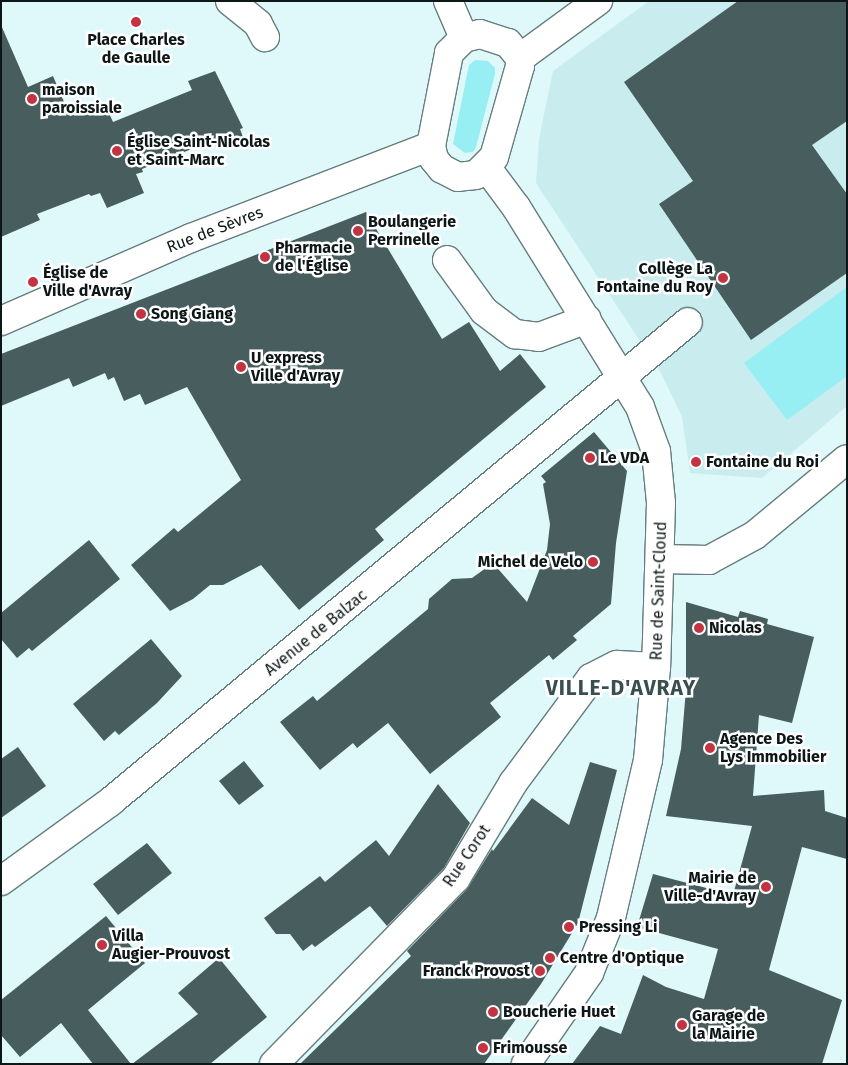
<!DOCTYPE html>
<html>
<head>
<meta charset="utf-8">
<style>
	body { margin:0 }
	#map { position:relative; width:848px; height:1065px; overflow:hidden; background:#dff9fa; font-family:"Fira Sans",sans-serif }
	div>[style] { position:absolute }
	.built>* { inset:0; background:#c9ecee }
	.green>* { inset:0; background:#97eef3 }
	.building>* { inset:0; background:#475d5e }
	.roads { filter:drop-shadow(1px 0 #667d7e) drop-shadow(-1px 0 #667d7e) drop-shadow(0 1px #667d7e) drop-shadow(0 -1px #667d7e) }
	.minor>* { height:28px; margin:-14px; padding:0 14px; transform-origin:14px; border-radius:14px; background:#fff }
	.major>* { height:28px; margin:-14px; padding:0 14px; transform-origin:14px; border-radius:14px; background:#fff }
	.dots>* { width:14px; height:14px; translate:-50% -50%; box-sizing:border-box; border:2px solid #fff; border-radius:50% }
	span { translate:-50% -50%; white-space:nowrap; text-align:center; line-height:1.15; -webkit-text-stroke:5px #fff; paint-order:stroke }
	.poi-label { font-size:16px; color:#0e1718; font-weight:700 }
	.left { translate:0 -50%; text-align:left }
	.right { translate:-100% -50%; text-align:right }
	.street-label { font-size:16px; color:#0e1718 }
	.district-label { font-size:21px; color:#384e4f; font-weight:700; letter-spacing:1px }
	.frame { position:absolute; inset:0; border:2px solid #0e1718; pointer-events:none }
</style>
</head>
<body>
<div id="map">
	<div class="built">
		<i style="clip-path:polygon(649px 1px,847px 1px,847px 406px,762px 478px,690px 473px,682px 417px,661px 373px,536px 183px,539px 139px,553px 71px)"></i>
	</div>
	<div class="green">
		<i style="clip-path:polygon(475px 60px,488px 61px,495px 68px,495px 74px,476px 147px,473px 152px,465px 153px,453px 144px,469px 65px)"></i>
		<i style="clip-path:polygon(847px 287px,847px 376px,787px 420px,744px 363px)"></i>
	</div>
	<div class="building">
		<i style="clip-path:polygon(738px 1px,847px 1px,847px 121px,812px 145px,847px 194px,847px 273px,751px 340px,659px 204px,693px 181px,624px 82px)"></i>
		<i style="clip-path:polygon(1px 25px,28px 87px,53px 76px,70px 116px,104px 102px,113px 122px,192px 90px,188px 81px,215px 71px,243px 128px,240px 129px,243px 137px,216px 147px,214px 140px,142px 169px,143px 172px,136px 174px,144px 193px,107px 208px,100px 193px,91px 196px,89px 194px,37px 214px,40px 220px,1px 237px)"></i>
		<i style="clip-path:polygon(366px 212px,442px 339px,469px 322px,500px 371px,520px 354px,546px 387px,375px 529px,384px 540px,299px 610px,261px 565px,223px 585px,210px 585px,193px 599px,170px 611px,131px 565px,174px 528px,178px 532px,241px 480px,187px 387px,145px 405px,140px 394px,124px 401px,114px 377px,108px 380px,105px 373px,73px 387px,69px 378px,1px 406px,1px 354px)"></i>
		<i style="clip-path:polygon(594px 432px,627px 471px,616px 543px,611px 604px,573px 636px,577px 640px,553px 660px,549px 655px,490px 703px,501px 717px,430px 774px,388px 723px,357px 748px,353px 743px,320px 770px,280px 722px,313px 696px,317px 701px,428px 609px,429px 599px,452px 579px,472px 578px,493px 563px,527px 602px,547px 550px,550px 524px,543px 484px,546px 482px,541px 476px)"></i>
		<i style="clip-path:polygon(89px 540px,120px 579px,32px 651px,29px 648px,17px 658px,1px 639px,1px 613px)"></i>
		<i style="clip-path:polygon(686px 602px,738px 617px,740px 611px,768px 619px,767px 624px,814px 637px,792px 723px,759px 715px,753px 796px,824px 790px,825px 811px,847px 818px,847px 859px,802px 847px,769px 970px,842px 1000px,822px 1064px,572px 1064px,600px 1026px,621px 1034px,643px 975px,666px 987px,704px 999px,718px 949px,637px 927px,653px 874px,733px 895px,752px 826px,666px 816px,681px 749px,686px 689px)"></i>
		<i style="clip-path:polygon(151px 639px,182px 676px,157px 703px,119px 735px,115px 731px,104px 741px,73px 704px)"></i>
		<i style="clip-path:polygon(18px 747px,46px 786px,1px 818px,1px 759px)"></i>
		<i style="clip-path:polygon(244px 761px,264px 786px,239px 805px,219px 781px)"></i>
		<i style="clip-path:polygon(590px 762px,617px 770px,578px 923px,541px 984px,484px 1064px,300px 1064px,411px 956px,407px 951px,467px 889px,492px 849px,493px 851px,532px 798px,569px 825px)"></i>
		<i style="clip-path:polygon(438px 784px,470px 823px,444px 868px,387px 926px,370px 906px,315px 947px,312px 944px,303px 951px,290px 934px,276px 934px,264px 918px,320px 876px,325px 882px,376px 840px,389px 856px)"></i>
		<i style="clip-path:polygon(147px 843px,172px 873px,118px 915px,93px 884px)"></i>
		<i style="clip-path:polygon(106px 916px,145px 963px,88px 1010px,131px 1064px,93px 1064px,61px 1023px,20px 1057px,1px 1035px,1px 1000px)"></i>
		<i style="clip-path:polygon(219px 958px,267px 1017px,210px 1064px,132px 1064px,198px 1014px,178px 993px)"></i>
	</div>
	<div class="roads">
		<div class="minor">
			<i style="left:230px;top:1px;width:36px;rotate:39deg"></i>
			<i style="left:258px;top:24px;width:15px;rotate:62deg"></i>
			<i style="left:447px;top:260px;width:63px;rotate:54deg"></i>
			<i style="left:484px;top:311px;width:39px;rotate:37deg"></i>
			<i style="left:515px;top:334px;width:24px;rotate:7deg"></i>
			<i style="left:539px;top:337px;width:51px;rotate:-20.6deg"></i>
			<i style="left:660px;top:559px;width:49px;rotate:1.2deg"></i>
			<i style="left:709px;top:560px;width:52px;rotate:-28.5deg"></i>
			<i style="left:755px;top:535px;width:119px;rotate:-39.6deg"></i>
			<i style="left:1px;top:881px;width:135px;rotate:-35.9deg"></i>
			<i style="left:110px;top:802px;width:751px;rotate:-39.71deg"></i>
			<i style="left:274px;top:1064px;width:260px;rotate:-45.6deg"></i>
			<i style="left:456px;top:878px;width:111px;rotate:-59deg"></i>
			<i style="left:513px;top:783px;width:131px;rotate:-53.4deg"></i>
			<i style="left:591px;top:678px;width:29px;rotate:-27deg"></i>
			<i style="left:617px;top:665px;width:39px;rotate:3deg"></i>
		</div>
		<div class="major">
			<i style="left:448px;top:1px;width:40px;rotate:66.6deg"></i>
			<i style="left:480px;top:34px;width:29px;rotate:18deg"></i>
			<i style="left:508px;top:43px;width:19px;rotate:51deg"></i>
			<i style="left:520px;top:58px;width:8px;rotate:90deg"></i>
			<i style="left:520px;top:66px;width:95px;rotate:105.9deg"></i>
			<i style="left:494px;top:157px;width:25px;rotate:135deg"></i>
			<i style="left:476px;top:175px;width:18px;rotate:174deg"></i>
			<i style="left:458px;top:177px;width:18px;rotate:-153deg"></i>
			<i style="left:442px;top:169px;width:13px;rotate:-129deg"></i>
			<i style="left:434px;top:159px;width:13px;rotate:-103deg"></i>
			<i style="left:431px;top:146px;width:95px;rotate:-79deg"></i>
			<i style="left:449px;top:53px;width:21px;rotate:-45deg"></i>
			<i style="left:464px;top:38px;width:16px;rotate:-14deg"></i>
			<i style="left:520px;top:58px;width:97px;rotate:-36.2deg"></i>
			<i style="left:487px;top:168px;width:49px;rotate:53.4deg"></i>
			<i style="left:516px;top:207px;width:235px;rotate:58.2deg"></i>
			<i style="left:640px;top:407px;width:47px;rotate:70deg"></i>
			<i style="left:656px;top:451px;width:52px;rotate:84.5deg"></i>
			<i style="left:661px;top:503px;width:164px;rotate:91.7deg"></i>
			<i style="left:656px;top:667px;width:93px;rotate:94.9deg"></i>
			<i style="left:648px;top:760px;width:162px;rotate:103.2deg"></i>
			<i style="left:611px;top:918px;width:59px;rotate:111.8deg"></i>
			<i style="left:589px;top:973px;width:111px;rotate:124.7deg"></i>
			<i style="left:1px;top:321px;width:207px;rotate:-23.6deg"></i>
			<i style="left:191px;top:238px;width:257px;rotate:-21deg"></i>
		</div>
	</div>
	<div class="dots">
		<i style="left:136px;top:22px;background:#c33341"></i>
		<i style="left:32px;top:99px;background:#c33341"></i>
		<i style="left:117px;top:151px;background:#c33341"></i>
		<i style="left:358px;top:231px;background:#c33341"></i>
		<i style="left:265px;top:257px;background:#c33341"></i>
		<i style="left:723px;top:278px;background:#c33341"></i>
		<i style="left:33px;top:282px;background:#c33341"></i>
		<i style="left:141px;top:314px;background:#c33341"></i>
		<i style="left:241px;top:367px;background:#c33341"></i>
		<i style="left:590px;top:458px;background:#c33341"></i>
		<i style="left:696px;top:462px;background:#c33341"></i>
		<i style="left:593px;top:562px;background:#c33341"></i>
		<i style="left:699px;top:628px;background:#c33341"></i>
		<i style="left:710px;top:748px;background:#c33341"></i>
		<i style="left:766px;top:887px;background:#c33341"></i>
		<i style="left:569px;top:927px;background:#c33341"></i>
		<i style="left:102px;top:945px;background:#c33341"></i>
		<i style="left:550px;top:958px;background:#c33341"></i>
		<i style="left:540px;top:971px;background:#c33341"></i>
		<i style="left:493px;top:1012px;background:#c33341"></i>
		<i style="left:682px;top:1025px;background:#c33341"></i>
		<i style="left:483px;top:1048px;background:#c33341"></i>
	</div>
	<div class="poi-label">
		<span style="left:136px;top:49px">Place Charles<br>de Gaulle</span>
		<span class="left" style="left:42px;top:99px">maison<br>paroissiale</span>
		<span class="left" style="left:127px;top:151px">Église Saint-Nicolas<br>et Saint-Marc</span>
		<span class="left" style="left:368px;top:231px">Boulangerie<br>Perrinelle</span>
		<span class="left" style="left:275px;top:257px">Pharmacie<br>de l'Église</span>
		<span class="right" style="left:713px;top:278px">Collège La<br>Fontaine du Roy</span>
		<span class="left" style="left:43px;top:282px">Église de<br>Ville d'Avray</span>
		<span class="left" style="left:151px;top:314px">Song Giang</span>
		<span class="left" style="left:251px;top:367px">U express<br>Ville d'Avray</span>
		<span class="left" style="left:600px;top:458px">Le VDA</span>
		<span class="left" style="left:706px;top:462px">Fontaine du Roi</span>
		<span class="right" style="left:583px;top:562px">Michel de Velo</span>
		<span class="left" style="left:709px;top:628px">Nicolas</span>
		<span class="left" style="left:720px;top:748px">Agence Des<br>Lys Immobilier</span>
		<span class="right" style="left:756px;top:887px">Mairie de<br>Ville-d'Avray</span>
		<span class="left" style="left:579px;top:927px">Pressing Li</span>
		<span class="left" style="left:112px;top:945px">Villa<br>Augier-Prouvost</span>
		<span class="left" style="left:560px;top:958px">Centre d'Optique</span>
		<span class="right" style="left:530px;top:971px">Franck Provost</span>
		<span class="left" style="left:503px;top:1012px">Boucherie Huet</span>
		<span class="left" style="left:692px;top:1025px">Garage de<br>la Mairie</span>
		<span class="left" style="left:493px;top:1048px">Frimousse</span>
	</div>
	<div class="street-label">
		<span style="left:215px;top:230px;rotate:-21deg">Rue de Sèvres</span>
		<span style="left:659px;top:591px;rotate:-88deg">Rue de Saint-Cloud</span>
		<span style="left:316px;top:633px;rotate:-39deg">Avenue de Balzac</span>
		<span style="left:467px;top:856px;rotate:-56deg">Rue Corot</span>
	</div>
	<div class="district-label">
		<span style="left:621px;top:688px">VILLE-D'AVRAY</span>
	</div>
	<div class="frame"></div>
</div>
</body>
</html>
